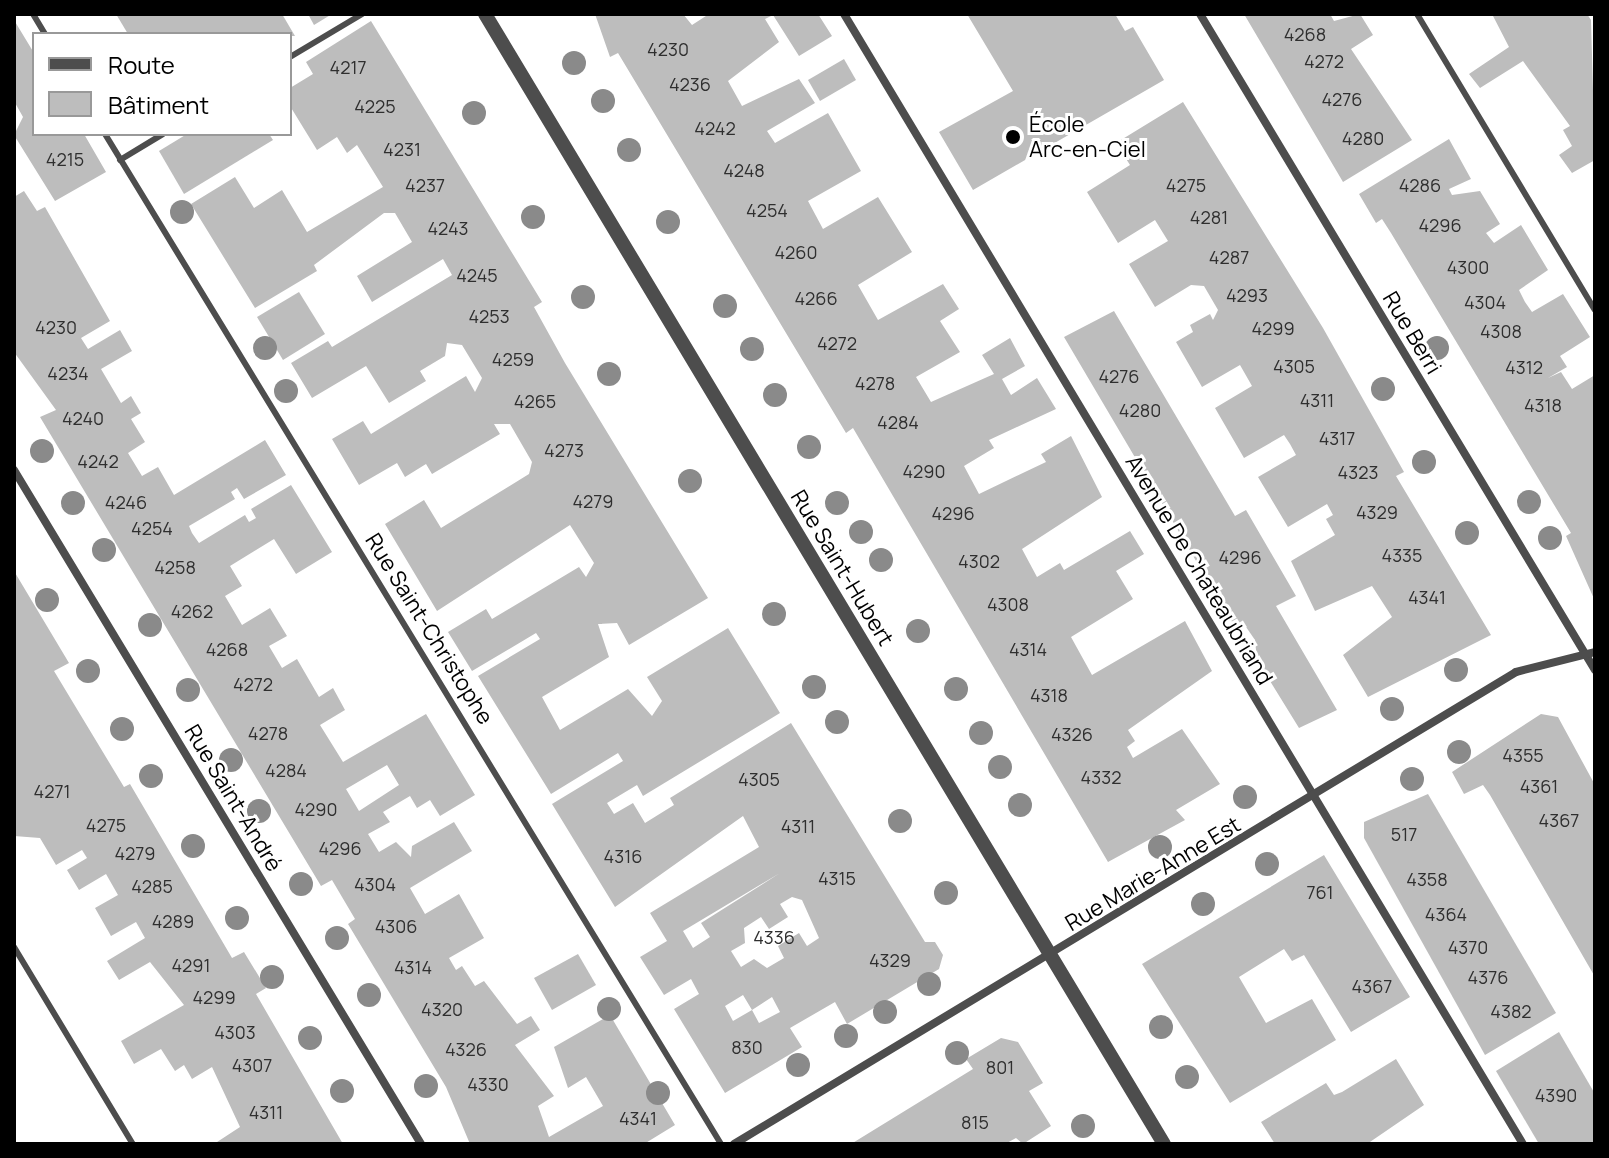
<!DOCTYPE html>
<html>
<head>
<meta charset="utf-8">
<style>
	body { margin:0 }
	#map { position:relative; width:1609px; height:1158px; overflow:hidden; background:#fff; font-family:Manrope,sans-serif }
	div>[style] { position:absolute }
	.building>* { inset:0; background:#bdbdbd }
	.service>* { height:6px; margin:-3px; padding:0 3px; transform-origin:3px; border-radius:3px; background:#4d4d4d }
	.minor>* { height:8px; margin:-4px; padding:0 4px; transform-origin:4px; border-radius:4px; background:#4d4d4d }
	.tertiary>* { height:14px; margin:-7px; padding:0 7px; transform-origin:7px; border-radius:7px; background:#4d4d4d }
	.trees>* { width:24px; height:24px; margin:-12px; border-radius:50%; background:#8a8a8a }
	.dots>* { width:22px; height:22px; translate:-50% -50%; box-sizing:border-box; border:4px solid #fff; border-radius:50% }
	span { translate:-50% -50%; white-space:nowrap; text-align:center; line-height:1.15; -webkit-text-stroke:6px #fff; paint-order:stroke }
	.number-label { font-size:18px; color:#2f2f2f }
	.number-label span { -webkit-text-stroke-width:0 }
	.poi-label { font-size:22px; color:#000 }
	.left { translate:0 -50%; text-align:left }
	.street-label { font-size:22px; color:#000 }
	.frame { position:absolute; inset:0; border:16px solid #000; pointer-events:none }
	.legend { position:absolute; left:32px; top:32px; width:260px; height:104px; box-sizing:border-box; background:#fff; border:2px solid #999; margin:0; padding:10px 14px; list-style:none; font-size:24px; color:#000 }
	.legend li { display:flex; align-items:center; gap:16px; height:40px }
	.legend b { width:40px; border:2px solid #999 }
</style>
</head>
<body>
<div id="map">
	<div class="building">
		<i style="clip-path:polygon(116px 14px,282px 14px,295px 36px,128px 34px)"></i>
		<i style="clip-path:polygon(308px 14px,332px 14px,314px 25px)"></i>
		<i style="clip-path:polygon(595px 14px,683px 14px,692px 25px,709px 14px,818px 14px,832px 36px,799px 56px,773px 15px,765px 19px,779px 42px,728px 81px,742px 106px,799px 79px,815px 103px,767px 131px,775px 143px,828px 113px,861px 171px,808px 201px,823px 229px,878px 197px,912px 252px,858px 285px,878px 320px,943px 284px,959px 309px,940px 321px,960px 352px,916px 377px,931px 402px,994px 374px,982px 355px,1010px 338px,1025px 366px,1002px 379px,1011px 395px,1037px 378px,1056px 409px,989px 440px,994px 448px,964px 466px,979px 494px,1046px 462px,1041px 454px,1071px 436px,1102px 497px,1022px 549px,1037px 577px,1060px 563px,1064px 570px,1130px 531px,1144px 554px,1116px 571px,1133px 599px,1071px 637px,1092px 675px,1185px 621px,1212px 671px,1128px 730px,1135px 741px,1127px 747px,1133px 758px,1182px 729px,1220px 784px,1176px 810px,1185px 820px,1108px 862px,853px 428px,846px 433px,618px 53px,610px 57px)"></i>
		<i style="clip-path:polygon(967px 14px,1115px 14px,1125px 31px,1133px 27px,1164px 80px,973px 190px,939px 132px,1013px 91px)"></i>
		<i style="clip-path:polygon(1244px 14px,1330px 14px,1334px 21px,1360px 14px,1373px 35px,1351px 49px,1412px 140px,1343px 182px)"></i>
		<i style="clip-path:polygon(1492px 14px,1587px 14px,1591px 20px,1595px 160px,1572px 173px,1559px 155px,1572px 146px,1563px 130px,1570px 126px,1523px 61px,1480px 88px,1469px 74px,1509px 47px)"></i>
		<i style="clip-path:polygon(14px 20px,34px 53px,34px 134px,84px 134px,106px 172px,55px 201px,14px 135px,23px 117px,14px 101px)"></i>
		<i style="clip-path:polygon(evenodd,371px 21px,542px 302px,534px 307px,565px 363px,708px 598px,629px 645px,617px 623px,598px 624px,609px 657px,542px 697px,560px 730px,628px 689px,652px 716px,662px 701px,647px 677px,728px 628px,780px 713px,643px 796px,637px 785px,607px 803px,614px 814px,633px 803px,645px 823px,674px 805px,670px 798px,791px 723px,925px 942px,935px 942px,943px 955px,939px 969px,847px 1024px,835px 1002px,790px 1028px,802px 1047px,725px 1093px,674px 1009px,699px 994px,691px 979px,664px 995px,640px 957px,667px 941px,650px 913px,759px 847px,743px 816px,615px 907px,552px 804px,623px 761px,618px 753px,551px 794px,478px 676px,540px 639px,536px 633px,472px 671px,448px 632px,486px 609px,492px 619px,579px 567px,586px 577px,594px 563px,570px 525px,437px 611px,385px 524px,424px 500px,441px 528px,529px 474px,532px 462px,510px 424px,494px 424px,500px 434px,432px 474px,426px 464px,405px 477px,397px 463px,359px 485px,332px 439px,363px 421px,371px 434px,466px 376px,475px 392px,482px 378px,462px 345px,447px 343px,445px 356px,420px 371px,426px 381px,389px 403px,366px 366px,312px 398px,291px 363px,328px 341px,332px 347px,452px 275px,443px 259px,372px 302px,357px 276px,412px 242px,395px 213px,384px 213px,314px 265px,317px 271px,255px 308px,191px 204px,235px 177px,254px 208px,282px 190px,307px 232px,383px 187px,357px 145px,347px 153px,337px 137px,317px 150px,290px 106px,290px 88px,313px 74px,306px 62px,371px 21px,780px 873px,701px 923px,710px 937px,693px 948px,683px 931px,780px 873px,371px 21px,792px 897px,802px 900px,819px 938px,807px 946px,799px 933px,778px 946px,784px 958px,767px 968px,754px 959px,741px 967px,731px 951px,745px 943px,744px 928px,761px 917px,769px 929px,788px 917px,780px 904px,792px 897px,371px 21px,743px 995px,752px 1010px,772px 997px,780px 1012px,759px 1023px,752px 1010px,733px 1021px,725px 1006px,743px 995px)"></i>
		<i style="clip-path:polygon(844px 59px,856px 80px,820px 101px,808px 80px)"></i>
		<i style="clip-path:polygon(1183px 102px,1323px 328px,1404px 472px,1396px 476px,1491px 635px,1368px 697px,1343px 655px,1392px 617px,1372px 586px,1315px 611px,1291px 561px,1335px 535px,1326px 519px,1333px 515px,1327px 504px,1288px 527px,1258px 477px,1296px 455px,1290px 444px,1284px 435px,1244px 458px,1215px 408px,1252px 386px,1240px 365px,1202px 387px,1176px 342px,1193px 332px,1190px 325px,1210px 314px,1213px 320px,1218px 310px,1204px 286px,1191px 285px,1155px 307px,1129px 264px,1168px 241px,1155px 220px,1118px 243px,1087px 192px,1130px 165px,1116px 143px)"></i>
		<i style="clip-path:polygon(187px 134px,269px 134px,273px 140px,184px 194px,159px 151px)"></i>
		<i style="clip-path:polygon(1449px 139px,1471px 179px,1449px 189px,1452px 195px,1480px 191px,1500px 224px,1486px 233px,1494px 243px,1521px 225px,1548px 270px,1519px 290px,1525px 302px,1532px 312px,1563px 294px,1590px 337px,1560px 356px,1567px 367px,1548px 378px,1561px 372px,1572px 389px,1595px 375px,1595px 601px,1566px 536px,1571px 533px,1391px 233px,1382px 219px,1376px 223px,1359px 194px)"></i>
		<i style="clip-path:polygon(evenodd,24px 191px,37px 211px,45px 207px,110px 321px,81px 338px,88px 349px,120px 330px,132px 351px,101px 369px,121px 403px,131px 396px,141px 413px,131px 419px,145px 442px,128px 453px,142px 476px,158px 467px,174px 495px,265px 440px,286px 475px,244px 499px,237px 488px,231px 492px,235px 499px,189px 526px,192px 533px,199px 543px,245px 515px,249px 522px,256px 518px,251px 509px,291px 485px,332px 552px,296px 574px,274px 539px,230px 566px,242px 586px,225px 596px,242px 625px,270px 608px,287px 636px,269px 646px,282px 668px,297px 659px,319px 697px,333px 688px,345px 710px,320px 725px,343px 762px,426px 714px,475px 795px,440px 816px,430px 800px,417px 808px,410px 796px,383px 812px,390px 822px,368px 834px,379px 852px,396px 842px,411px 857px,412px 846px,454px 822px,472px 851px,410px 888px,425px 914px,459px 894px,484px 938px,449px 958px,456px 970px,462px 966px,475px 986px,484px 981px,517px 1024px,531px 1016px,540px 1030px,515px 1045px,554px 1096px,538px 1106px,549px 1137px,603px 1106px,586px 1077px,568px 1088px,554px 1047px,610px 1015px,675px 1125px,644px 1144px,470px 1144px,446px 1087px,348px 924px,355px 919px,332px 880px,321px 886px,40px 417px,56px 410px,14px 352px,14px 197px,24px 191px,387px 765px,399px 785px,359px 811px,346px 789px,387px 765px)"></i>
		<i style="clip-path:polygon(299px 292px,325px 334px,283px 360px,257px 317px)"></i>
		<i style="clip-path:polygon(1114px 311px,1235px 516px,1246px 510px,1296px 596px,1276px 606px,1337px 710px,1299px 728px,1257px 660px,1255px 640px,1244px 624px,1235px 627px,1064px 337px)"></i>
		<i style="clip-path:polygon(14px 571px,69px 663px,54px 671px,124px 787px,130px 784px,232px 958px,244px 952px,266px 988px,256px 994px,343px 1144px,214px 1144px,240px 1127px,212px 1067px,192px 1079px,184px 1065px,175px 1071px,161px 1049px,134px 1064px,121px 1041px,184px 1005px,150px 962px,119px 980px,107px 961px,145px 938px,136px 922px,111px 936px,95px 908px,118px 895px,106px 874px,79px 890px,67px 870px,87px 858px,82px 850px,56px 865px,40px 838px,14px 836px)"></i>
		<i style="clip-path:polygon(1541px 714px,1558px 717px,1595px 785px,1595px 977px,1490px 795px,1483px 785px,1464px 794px,1452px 772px)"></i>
		<i style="clip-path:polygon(1428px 794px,1556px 1013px,1485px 1055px,1364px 838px,1364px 822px)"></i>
		<i style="clip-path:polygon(1324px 855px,1410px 997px,1351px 1032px,1304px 955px,1292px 961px,1284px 949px,1239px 977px,1266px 1023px,1312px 999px,1336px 1040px,1230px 1103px,1142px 964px)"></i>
		<i style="clip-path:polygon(578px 954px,596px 985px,552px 1010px,534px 978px)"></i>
		<i style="clip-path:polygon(1559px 1032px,1595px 1094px,1595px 1144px,1539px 1144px,1496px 1071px)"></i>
		<i style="clip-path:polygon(1001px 1038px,1018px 1042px,1043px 1083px,1029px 1091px,1051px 1126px,1023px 1144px,1016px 1138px,1005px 1144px,851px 1144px,973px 1069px,966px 1059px)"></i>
		<i style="clip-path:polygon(1396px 1059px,1424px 1105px,1367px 1144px,1275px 1144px,1261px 1122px,1326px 1083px,1334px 1095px,1342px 1092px)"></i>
	</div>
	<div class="service">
		<i style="left:33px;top:14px;width:23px;rotate:59deg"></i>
		<i style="left:1417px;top:14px;width:345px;rotate:59deg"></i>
		<i style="left:290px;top:57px;width:84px;rotate:-30.8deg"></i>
		<i style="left:105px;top:134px;width:1183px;rotate:58.62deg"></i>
		<i style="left:120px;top:160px;width:50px;rotate:-31.2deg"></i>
		<i style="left:14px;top:947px;width:230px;rotate:58.9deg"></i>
	</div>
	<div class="minor">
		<i style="left:844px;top:14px;width:1318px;rotate:59deg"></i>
		<i style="left:1200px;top:14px;width:766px;rotate:58.95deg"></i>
		<i style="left:14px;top:470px;width:787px;rotate:58.87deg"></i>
		<i style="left:734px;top:1144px;width:913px;rotate:-31.11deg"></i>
		<i style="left:1516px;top:672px;width:81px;rotate:-14.2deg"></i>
	</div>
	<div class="tertiary">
		<i style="left:485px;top:14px;width:1318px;rotate:59deg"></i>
	</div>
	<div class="trees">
		<i style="left:574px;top:63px"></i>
		<i style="left:603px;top:101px"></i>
		<i style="left:474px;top:113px"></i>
		<i style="left:629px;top:150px"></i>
		<i style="left:182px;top:212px"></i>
		<i style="left:533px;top:217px"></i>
		<i style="left:668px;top:222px"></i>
		<i style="left:583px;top:297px"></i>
		<i style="left:725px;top:306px"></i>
		<i style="left:265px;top:348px"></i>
		<i style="left:1437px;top:348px"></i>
		<i style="left:752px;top:349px"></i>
		<i style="left:609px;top:374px"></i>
		<i style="left:1383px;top:389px"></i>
		<i style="left:286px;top:391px"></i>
		<i style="left:775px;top:395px"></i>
		<i style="left:809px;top:447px"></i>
		<i style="left:42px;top:451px"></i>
		<i style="left:1424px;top:462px"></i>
		<i style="left:690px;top:481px"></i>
		<i style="left:1529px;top:502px"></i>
		<i style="left:73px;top:503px"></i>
		<i style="left:837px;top:503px"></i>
		<i style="left:861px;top:532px"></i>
		<i style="left:1467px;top:533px"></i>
		<i style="left:1550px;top:538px"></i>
		<i style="left:104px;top:550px"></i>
		<i style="left:881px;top:560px"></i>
		<i style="left:47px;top:600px"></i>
		<i style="left:774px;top:614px"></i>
		<i style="left:150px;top:625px"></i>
		<i style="left:918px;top:631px"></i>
		<i style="left:1456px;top:670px"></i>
		<i style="left:88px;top:671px"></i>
		<i style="left:814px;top:687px"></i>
		<i style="left:956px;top:689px"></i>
		<i style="left:188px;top:690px"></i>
		<i style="left:1392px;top:709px"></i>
		<i style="left:837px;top:722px"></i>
		<i style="left:122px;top:729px"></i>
		<i style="left:981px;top:733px"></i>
		<i style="left:1459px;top:752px"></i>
		<i style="left:231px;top:760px"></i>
		<i style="left:1000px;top:767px"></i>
		<i style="left:151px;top:776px"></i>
		<i style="left:1412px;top:779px"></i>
		<i style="left:1245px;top:797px"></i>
		<i style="left:1020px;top:805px"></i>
		<i style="left:259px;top:811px"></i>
		<i style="left:900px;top:821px"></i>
		<i style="left:193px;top:846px"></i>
		<i style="left:1160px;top:847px"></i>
		<i style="left:1267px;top:864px"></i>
		<i style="left:301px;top:884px"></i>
		<i style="left:946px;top:893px"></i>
		<i style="left:1203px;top:904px"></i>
		<i style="left:237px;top:918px"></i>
		<i style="left:337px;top:938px"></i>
		<i style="left:272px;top:977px"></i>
		<i style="left:929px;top:984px"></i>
		<i style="left:369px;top:995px"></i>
		<i style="left:609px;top:1009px"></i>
		<i style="left:885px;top:1012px"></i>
		<i style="left:1161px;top:1027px"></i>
		<i style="left:846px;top:1036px"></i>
		<i style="left:310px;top:1038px"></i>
		<i style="left:957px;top:1053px"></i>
		<i style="left:798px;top:1065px"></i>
		<i style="left:1187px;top:1077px"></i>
		<i style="left:426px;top:1086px"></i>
		<i style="left:342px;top:1091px"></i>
		<i style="left:658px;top:1093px"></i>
		<i style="left:1083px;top:1126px"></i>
	</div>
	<div class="dots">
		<i style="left:1013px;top:137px;background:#000"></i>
	</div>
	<div class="number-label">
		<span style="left:1305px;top:34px">4268</span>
		<span style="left:668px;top:49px">4230</span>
		<span style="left:1324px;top:61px">4272</span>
		<span style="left:348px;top:67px">4217</span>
		<span style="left:690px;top:84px">4236</span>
		<span style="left:1342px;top:99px">4276</span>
		<span style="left:375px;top:106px">4225</span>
		<span style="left:715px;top:128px">4242</span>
		<span style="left:1363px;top:138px">4280</span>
		<span style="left:402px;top:149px">4231</span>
		<span style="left:65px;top:159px">4215</span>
		<span style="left:744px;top:170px">4248</span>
		<span style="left:425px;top:185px">4237</span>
		<span style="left:1186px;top:185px">4275</span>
		<span style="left:1420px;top:185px">4286</span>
		<span style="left:767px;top:210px">4254</span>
		<span style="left:1209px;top:217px">4281</span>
		<span style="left:1440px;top:225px">4296</span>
		<span style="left:448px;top:228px">4243</span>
		<span style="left:796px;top:252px">4260</span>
		<span style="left:1229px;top:257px">4287</span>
		<span style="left:1468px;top:267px">4300</span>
		<span style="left:477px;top:275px">4245</span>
		<span style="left:1247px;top:295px">4293</span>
		<span style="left:816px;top:298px">4266</span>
		<span style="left:1485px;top:302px">4304</span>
		<span style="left:489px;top:316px">4253</span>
		<span style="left:56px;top:327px">4230</span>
		<span style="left:1273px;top:328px">4299</span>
		<span style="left:1501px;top:331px">4308</span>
		<span style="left:837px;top:343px">4272</span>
		<span style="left:513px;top:359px">4259</span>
		<span style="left:1294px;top:366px">4305</span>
		<span style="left:1524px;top:367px">4312</span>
		<span style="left:68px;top:373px">4234</span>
		<span style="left:1119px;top:376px">4276</span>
		<span style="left:875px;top:383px">4278</span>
		<span style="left:1317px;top:400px">4311</span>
		<span style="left:535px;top:401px">4265</span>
		<span style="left:1543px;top:405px">4318</span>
		<span style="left:1140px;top:410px">4280</span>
		<span style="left:83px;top:418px">4240</span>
		<span style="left:898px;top:422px">4284</span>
		<span style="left:1337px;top:438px">4317</span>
		<span style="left:564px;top:450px">4273</span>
		<span style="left:98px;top:461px">4242</span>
		<span style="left:924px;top:471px">4290</span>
		<span style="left:1358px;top:472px">4323</span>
		<span style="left:593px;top:501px">4279</span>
		<span style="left:126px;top:502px">4246</span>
		<span style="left:1377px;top:512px">4329</span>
		<span style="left:953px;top:513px">4296</span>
		<span style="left:152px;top:528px">4254</span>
		<span style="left:1402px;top:555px">4335</span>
		<span style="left:1240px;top:557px">4296</span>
		<span style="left:979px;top:561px">4302</span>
		<span style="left:175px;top:567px">4258</span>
		<span style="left:1427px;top:597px">4341</span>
		<span style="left:1008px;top:604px">4308</span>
		<span style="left:192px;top:611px">4262</span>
		<span style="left:227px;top:649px">4268</span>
		<span style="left:1028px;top:649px">4314</span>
		<span style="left:253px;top:684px">4272</span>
		<span style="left:1049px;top:695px">4318</span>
		<span style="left:268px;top:733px">4278</span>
		<span style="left:1072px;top:734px">4326</span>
		<span style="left:1523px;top:755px">4355</span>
		<span style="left:286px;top:770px">4284</span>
		<span style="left:1101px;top:777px">4332</span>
		<span style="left:759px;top:779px">4305</span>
		<span style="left:1539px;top:786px">4361</span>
		<span style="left:52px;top:791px">4271</span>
		<span style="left:316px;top:809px">4290</span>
		<span style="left:1559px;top:820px">4367</span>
		<span style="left:106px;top:825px">4275</span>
		<span style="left:798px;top:826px">4311</span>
		<span style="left:1404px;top:834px">517</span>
		<span style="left:340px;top:848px">4296</span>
		<span style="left:135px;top:853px">4279</span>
		<span style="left:623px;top:856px">4316</span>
		<span style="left:837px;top:878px">4315</span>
		<span style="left:1427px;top:879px">4358</span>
		<span style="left:375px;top:884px">4304</span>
		<span style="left:152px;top:886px">4285</span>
		<span style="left:1320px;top:892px">761</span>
		<span style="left:1446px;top:914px">4364</span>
		<span style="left:173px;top:921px">4289</span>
		<span style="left:396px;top:926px">4306</span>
		<span style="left:774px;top:937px">4336</span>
		<span style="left:1468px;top:947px">4370</span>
		<span style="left:890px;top:960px">4329</span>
		<span style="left:191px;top:965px">4291</span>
		<span style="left:413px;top:967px">4314</span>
		<span style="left:1488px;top:977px">4376</span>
		<span style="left:1372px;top:986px">4367</span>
		<span style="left:214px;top:997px">4299</span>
		<span style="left:442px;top:1009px">4320</span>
		<span style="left:1511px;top:1011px">4382</span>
		<span style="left:235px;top:1032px">4303</span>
		<span style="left:747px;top:1047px">830</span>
		<span style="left:466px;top:1049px">4326</span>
		<span style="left:252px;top:1065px">4307</span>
		<span style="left:1000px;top:1067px">801</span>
		<span style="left:488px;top:1084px">4330</span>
		<span style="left:1556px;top:1095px">4390</span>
		<span style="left:266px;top:1112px">4311</span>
		<span style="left:638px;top:1118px">4341</span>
		<span style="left:975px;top:1122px">815</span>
	</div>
	<div class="poi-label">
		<span class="left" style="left:1029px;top:137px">École<br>Arc-en-Ciel</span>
	</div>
	<div class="street-label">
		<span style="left:1412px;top:333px;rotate:59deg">Rue Berri</span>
		<span style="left:842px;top:568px;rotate:59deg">Rue Saint-Hubert</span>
		<span style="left:1199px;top:570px;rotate:59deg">Avenue De Chateaubriand</span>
		<span style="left:429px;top:629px;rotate:58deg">Rue Saint-Christophe</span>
		<span style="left:233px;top:798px;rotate:59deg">Rue Saint-André</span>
		<span style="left:1153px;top:874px;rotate:-31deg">Rue Marie-Anne Est</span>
	</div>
	<div class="frame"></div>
	<ul class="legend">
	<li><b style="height:10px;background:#4d4d4d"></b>Route</li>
	<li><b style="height:22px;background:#bdbdbd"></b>Bâtiment</li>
	</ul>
</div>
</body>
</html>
